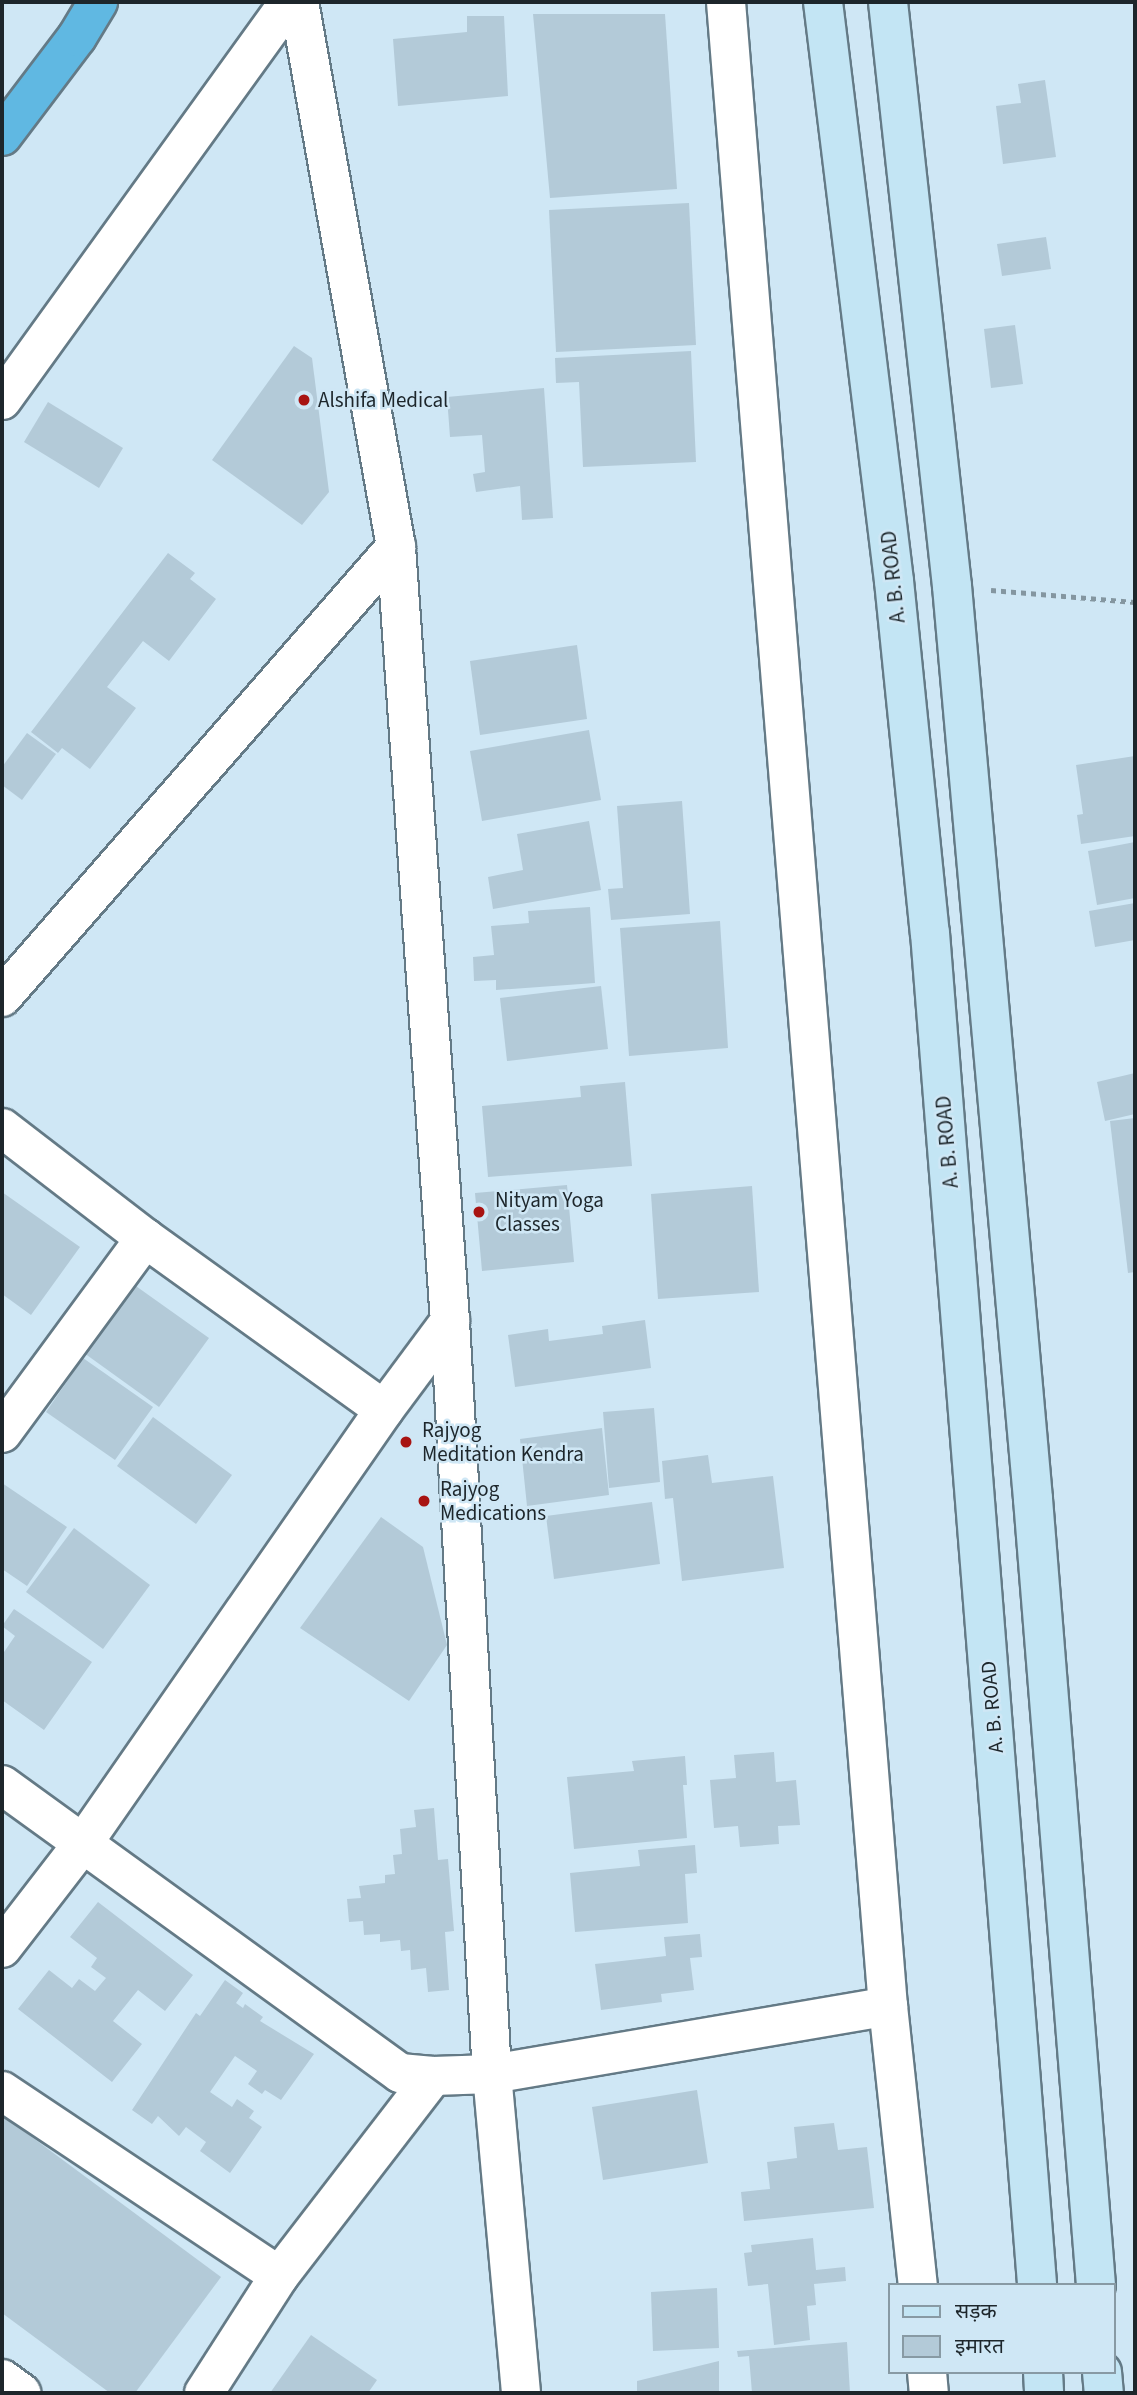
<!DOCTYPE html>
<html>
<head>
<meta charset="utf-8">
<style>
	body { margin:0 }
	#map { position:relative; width:1137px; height:2395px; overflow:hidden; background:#cfe7f5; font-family:"Source Sans 3","Noto Sans Devanagari",sans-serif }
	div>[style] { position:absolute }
	.building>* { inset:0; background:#b3cad8 }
	.path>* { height:4.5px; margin-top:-2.25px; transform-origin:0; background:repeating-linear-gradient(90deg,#8496a0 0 5px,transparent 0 10px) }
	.roads { filter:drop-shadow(2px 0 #647a86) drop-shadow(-2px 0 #647a86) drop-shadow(0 2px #647a86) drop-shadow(0 -2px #647a86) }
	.minor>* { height:38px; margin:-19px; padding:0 19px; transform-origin:19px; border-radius:19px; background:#fff }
	.secondary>* { height:38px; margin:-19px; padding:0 19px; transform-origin:19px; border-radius:19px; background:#c3e5f4 }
	.trunk>* { height:38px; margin:-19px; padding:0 19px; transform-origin:19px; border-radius:19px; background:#60b8e2 }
	.dots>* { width:19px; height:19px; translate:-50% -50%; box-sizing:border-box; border:4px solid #cfe7f5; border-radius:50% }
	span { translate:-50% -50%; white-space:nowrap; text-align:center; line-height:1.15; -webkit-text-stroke:5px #cfe7f5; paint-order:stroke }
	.poi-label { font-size:21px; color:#1d262b }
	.left { translate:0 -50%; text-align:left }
	.street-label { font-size:21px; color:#1d262b }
	.frame { position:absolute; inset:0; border:4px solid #1d262b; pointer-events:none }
	.legend { position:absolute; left:888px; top:2283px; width:228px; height:91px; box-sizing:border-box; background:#cfe7f5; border:2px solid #889aa4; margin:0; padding:9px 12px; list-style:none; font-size:21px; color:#1d262b }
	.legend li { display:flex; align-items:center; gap:14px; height:35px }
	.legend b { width:35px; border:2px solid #889aa4 }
</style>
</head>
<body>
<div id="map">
	<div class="building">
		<i style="clip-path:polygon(533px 14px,665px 14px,677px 189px,550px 198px)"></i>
		<i style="clip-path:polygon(467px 16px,504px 16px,508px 96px,398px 106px,393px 39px,467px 32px)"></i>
		<i style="clip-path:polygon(1045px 80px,1056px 157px,1003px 164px,996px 106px,1021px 103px,1018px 84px)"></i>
		<i style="clip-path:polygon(689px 203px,696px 345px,556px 352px,549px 210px)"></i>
		<i style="clip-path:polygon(1046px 237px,1051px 269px,1002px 276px,997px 244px)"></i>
		<i style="clip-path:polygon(1015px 325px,1023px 384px,991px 388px,984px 329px)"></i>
		<i style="clip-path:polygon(294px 346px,312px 358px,329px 492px,302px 525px,212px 460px)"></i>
		<i style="clip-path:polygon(691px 351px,696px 462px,583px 467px,579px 382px,556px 383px,555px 358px)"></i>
		<i style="clip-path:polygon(544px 388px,553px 518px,522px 520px,520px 486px,476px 492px,473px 474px,485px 472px,482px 435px,450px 437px,447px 397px)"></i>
		<i style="clip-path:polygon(48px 402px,123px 448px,99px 488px,24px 442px)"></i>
		<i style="clip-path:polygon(168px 553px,195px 573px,190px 579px,216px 599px,169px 661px,143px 641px,107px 687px,136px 708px,90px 769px,62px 748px,58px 753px,31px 732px)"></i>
		<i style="clip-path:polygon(577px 645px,587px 719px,480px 735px,470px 661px)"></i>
		<i style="clip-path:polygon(589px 730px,601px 800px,482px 821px,470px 751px)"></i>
		<i style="clip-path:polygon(27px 733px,56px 754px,22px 800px,2px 785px,2px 767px)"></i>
		<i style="clip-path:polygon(1135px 756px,1135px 836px,1081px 844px,1077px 815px,1083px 814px,1076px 765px)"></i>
		<i style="clip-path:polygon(682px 801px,690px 914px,611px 920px,608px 889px,623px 888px,617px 806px)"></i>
		<i style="clip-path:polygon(589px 821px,601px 890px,493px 909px,488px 877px,523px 870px,517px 834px)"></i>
		<i style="clip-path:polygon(1135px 842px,1135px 898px,1097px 905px,1088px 851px)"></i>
		<i style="clip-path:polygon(1135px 903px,1135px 940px,1095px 947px,1089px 911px)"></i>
		<i style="clip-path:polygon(590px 907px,595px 983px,496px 990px,496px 980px,474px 981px,473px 957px,494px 955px,491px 926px,529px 923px,528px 911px)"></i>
		<i style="clip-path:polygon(720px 921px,728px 1048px,629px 1056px,620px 928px)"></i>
		<i style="clip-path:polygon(601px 986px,608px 1049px,507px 1061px,500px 998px)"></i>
		<i style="clip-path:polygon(1135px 1073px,1135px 1114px,1105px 1121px,1097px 1082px)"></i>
		<i style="clip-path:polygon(625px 1082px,632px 1166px,488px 1177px,482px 1106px,581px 1097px,580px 1086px)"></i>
		<i style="clip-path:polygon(1135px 1118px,1135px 1272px,1128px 1273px,1110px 1121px)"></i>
		<i style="clip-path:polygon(567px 1185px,574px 1262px,482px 1271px,475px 1193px)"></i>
		<i style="clip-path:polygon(752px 1186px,759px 1292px,658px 1299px,651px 1194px)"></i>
		<i style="clip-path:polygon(2px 1192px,80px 1247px,31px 1315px,2px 1294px)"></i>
		<i style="clip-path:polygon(133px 1284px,209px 1338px,159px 1407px,84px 1353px)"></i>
		<i style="clip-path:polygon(645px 1320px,651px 1368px,515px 1387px,508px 1335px,548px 1329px,549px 1341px,603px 1334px,602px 1326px)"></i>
		<i style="clip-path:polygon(83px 1358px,153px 1407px,115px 1460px,46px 1412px)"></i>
		<i style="clip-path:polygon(654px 1408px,660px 1482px,609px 1488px,603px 1412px)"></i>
		<i style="clip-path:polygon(153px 1417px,232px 1475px,196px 1524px,117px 1466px)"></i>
		<i style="clip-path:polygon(602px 1428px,609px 1495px,527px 1506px,520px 1439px)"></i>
		<i style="clip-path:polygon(708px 1455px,712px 1483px,773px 1476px,784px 1568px,682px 1581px,673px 1498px,665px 1499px,662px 1461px)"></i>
		<i style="clip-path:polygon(2px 1483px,67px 1527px,27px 1586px,2px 1569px)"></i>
		<i style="clip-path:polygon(652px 1502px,660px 1564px,554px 1579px,546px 1516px)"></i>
		<i style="clip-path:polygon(381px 1517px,423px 1547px,447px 1645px,409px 1701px,300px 1628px)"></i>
		<i style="clip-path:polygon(74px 1528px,150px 1585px,103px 1649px,26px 1592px)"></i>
		<i style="clip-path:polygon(14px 1609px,92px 1662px,44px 1730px,2px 1700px,2px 1655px,15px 1636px,2px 1626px)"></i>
		<i style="clip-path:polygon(774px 1752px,776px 1782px,796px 1780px,800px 1825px,778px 1826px,779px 1844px,740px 1847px,738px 1826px,714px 1828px,710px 1780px,736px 1778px,734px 1755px)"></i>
		<i style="clip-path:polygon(685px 1756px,687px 1785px,683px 1785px,687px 1838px,574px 1849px,567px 1777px,634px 1771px,632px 1761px)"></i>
		<i style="clip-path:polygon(434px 1808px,438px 1860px,448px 1859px,454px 1931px,445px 1932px,449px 1990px,428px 1992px,426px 1968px,411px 1970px,410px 1950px,401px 1951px,400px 1940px,380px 1942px,380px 1934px,364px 1935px,363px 1921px,349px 1922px,347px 1899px,361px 1898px,359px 1886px,385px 1883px,385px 1875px,395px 1874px,393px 1855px,402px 1854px,400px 1829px,416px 1827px,414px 1810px)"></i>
		<i style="clip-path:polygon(695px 1845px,697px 1873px,685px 1874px,688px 1923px,575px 1932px,570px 1873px,640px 1866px,638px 1850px)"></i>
		<i style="clip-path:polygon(98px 1902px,193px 1975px,165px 2011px,138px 1990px,113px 2021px,142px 2044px,112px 2082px,18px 2009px,49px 1970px,72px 1988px,79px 1979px,95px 1991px,106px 1978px,91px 1967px,97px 1958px,70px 1937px)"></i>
		<i style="clip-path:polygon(700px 1934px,702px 1957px,690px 1958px,694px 1990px,661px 1994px,662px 2002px,601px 2010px,595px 1964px,666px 1956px,664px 1937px)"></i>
		<i style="clip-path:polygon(225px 1980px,243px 1993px,236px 2003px,243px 2008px,245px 2004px,263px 2017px,260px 2021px,314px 2054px,281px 2100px,265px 2090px,262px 2094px,248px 2084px,257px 2071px,235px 2056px,210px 2092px,232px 2107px,237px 2099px,254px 2111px,249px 2118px,262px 2127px,230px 2173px,200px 2151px,206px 2142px,186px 2127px,179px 2136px,158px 2116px,152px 2124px,132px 2110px,196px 2013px,200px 2016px)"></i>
		<i style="clip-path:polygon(697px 2090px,708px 2163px,603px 2180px,592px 2107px)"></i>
		<i style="clip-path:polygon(2px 2115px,221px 2277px,135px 2393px,110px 2393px,2px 2313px)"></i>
		<i style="clip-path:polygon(834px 2123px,838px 2150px,867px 2147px,874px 2208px,744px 2221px,741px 2192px,770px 2189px,767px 2162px,797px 2158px,794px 2127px)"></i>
		<i style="clip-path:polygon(813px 2238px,816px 2270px,845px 2267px,846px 2281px,814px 2284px,816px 2305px,807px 2306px,810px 2340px,774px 2345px,768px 2284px,748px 2286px,744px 2253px,752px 2252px,751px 2245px)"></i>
		<i style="clip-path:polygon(717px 2288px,719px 2348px,653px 2351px,651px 2292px)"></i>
		<i style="clip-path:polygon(311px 2335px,377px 2380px,368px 2393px,270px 2393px)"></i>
		<i style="clip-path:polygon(847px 2342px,850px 2393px,752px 2393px,749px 2356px,738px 2357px,737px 2351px)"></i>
		<i style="clip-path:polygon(719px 2361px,719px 2393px,637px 2393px,637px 2381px)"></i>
	</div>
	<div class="path">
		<i style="left:991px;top:590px;width:144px;rotate:4.8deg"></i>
	</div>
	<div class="roads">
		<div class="minor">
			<i style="left:299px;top:2px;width:554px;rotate:79.91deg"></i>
			<i style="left:396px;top:547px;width:776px;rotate:86.01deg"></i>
			<i style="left:450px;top:1321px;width:754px;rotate:86.81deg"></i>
			<i style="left:492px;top:2074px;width:320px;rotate:84.8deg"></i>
			<i style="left:726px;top:2px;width:2011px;rotate:85.38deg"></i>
			<i style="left:888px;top:2006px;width:281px;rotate:83.9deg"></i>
			<i style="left:2px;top:400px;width:491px;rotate:-54.2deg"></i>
			<i style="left:2px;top:997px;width:598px;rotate:-48.8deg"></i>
			<i style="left:2px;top:1128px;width:180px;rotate:37.6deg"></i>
			<i style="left:145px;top:1238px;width:294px;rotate:35.7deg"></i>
			<i style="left:2px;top:1433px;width:242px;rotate:-53.7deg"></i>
			<i style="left:2px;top:1785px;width:491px;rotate:35.9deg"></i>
			<i style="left:400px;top:2073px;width:33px;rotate:5deg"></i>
			<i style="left:433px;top:2076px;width:59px;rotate:-1.9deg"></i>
			<i style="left:492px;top:2074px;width:402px;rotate:-9.7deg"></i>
			<i style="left:2px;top:1948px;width:134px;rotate:-52.3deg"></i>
			<i style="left:84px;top:1842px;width:526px;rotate:-55.22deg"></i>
			<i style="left:384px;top:1410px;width:111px;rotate:-53.4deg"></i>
			<i style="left:2px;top:2091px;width:333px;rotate:33.7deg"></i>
			<i style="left:927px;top:2372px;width:21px;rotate:85deg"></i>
			<i style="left:2px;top:2379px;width:24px;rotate:36deg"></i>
			<i style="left:204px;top:2393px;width:139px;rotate:-57.3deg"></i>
			<i style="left:279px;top:2276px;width:252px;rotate:-52.4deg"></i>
		</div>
		<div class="secondary">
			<i style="left:823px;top:2px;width:583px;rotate:83.01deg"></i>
			<i style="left:894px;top:581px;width:354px;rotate:84.2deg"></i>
			<i style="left:930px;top:933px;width:1356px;rotate:85.47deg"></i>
			<i style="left:888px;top:2px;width:587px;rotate:83.75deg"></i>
			<i style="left:952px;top:586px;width:917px;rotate:84.93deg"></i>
			<i style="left:1033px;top:1499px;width:789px;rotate:85.42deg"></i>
			<i style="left:1043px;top:2372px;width:21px;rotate:87deg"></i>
			<i style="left:1102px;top:2372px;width:21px;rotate:85deg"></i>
		</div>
		<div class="trunk">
			<i style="left:2px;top:136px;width:124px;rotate:-52.9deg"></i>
			<i style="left:77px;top:37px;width:41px;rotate:-59deg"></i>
		</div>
	</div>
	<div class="dots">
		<i style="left:304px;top:400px;background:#a81412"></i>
		<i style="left:479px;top:1212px;background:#a81412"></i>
		<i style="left:406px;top:1442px;background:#a81412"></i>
		<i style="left:424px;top:1501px;background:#a81412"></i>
	</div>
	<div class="poi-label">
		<span class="left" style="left:318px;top:400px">Alshifa Medical</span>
		<span class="left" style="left:495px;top:1212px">Nityam Yoga<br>Classes</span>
		<span class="left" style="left:422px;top:1442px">Rajyog<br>Meditation Kendra</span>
		<span class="left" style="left:440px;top:1501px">Rajyog<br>Medications</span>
	</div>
	<div class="street-label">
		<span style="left:893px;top:577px;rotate:-96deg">A. B. ROAD</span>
		<span style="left:947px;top:1142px;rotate:-95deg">A. B. ROAD</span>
		<span style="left:992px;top:1707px;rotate:-95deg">A. B. ROAD</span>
	</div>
	<div class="frame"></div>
	<ul class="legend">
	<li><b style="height:9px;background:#c3e5f4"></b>सड़क</li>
	<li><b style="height:19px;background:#b3cad8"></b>इमारत</li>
	</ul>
</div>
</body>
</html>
